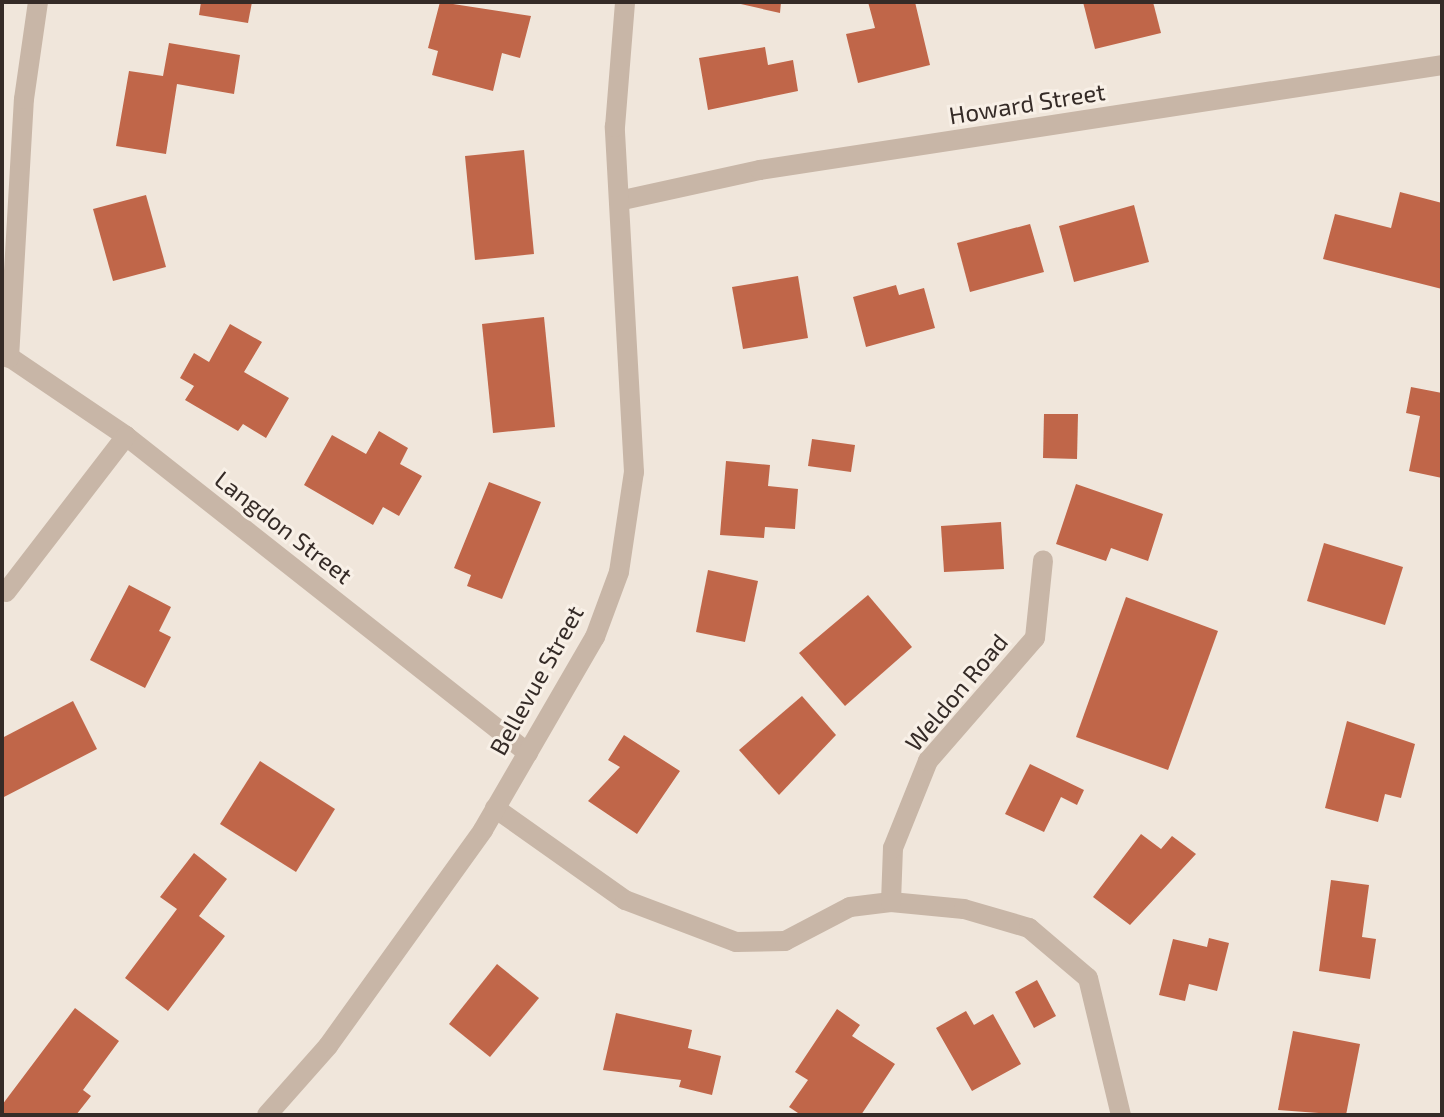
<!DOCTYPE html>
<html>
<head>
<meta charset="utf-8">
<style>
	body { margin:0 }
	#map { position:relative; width:1444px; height:1117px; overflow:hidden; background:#f0e6db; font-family:"Exo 2",sans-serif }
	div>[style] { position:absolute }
	.building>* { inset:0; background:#c06649 }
	.minor>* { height:20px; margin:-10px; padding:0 10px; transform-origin:10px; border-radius:10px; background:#c8b6a7 }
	span { translate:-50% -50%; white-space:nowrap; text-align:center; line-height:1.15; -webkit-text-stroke:6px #f8f0e7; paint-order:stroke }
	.street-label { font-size:24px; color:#352b27 }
	.frame { position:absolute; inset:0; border:4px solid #352b27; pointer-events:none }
</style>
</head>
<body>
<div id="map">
	<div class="building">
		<i style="clip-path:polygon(201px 2px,252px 2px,248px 23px,199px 15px)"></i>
		<i style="clip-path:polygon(440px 2px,531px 16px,520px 58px,502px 53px,493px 91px,432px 75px,438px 51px,428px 48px)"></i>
		<i style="clip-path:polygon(732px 2px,781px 2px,780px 13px)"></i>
		<i style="clip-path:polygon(868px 2px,915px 2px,930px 65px,858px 83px,846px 34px,875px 28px)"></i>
		<i style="clip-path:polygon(1083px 2px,1153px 2px,1161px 33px,1095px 49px)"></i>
		<i style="clip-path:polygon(169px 43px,240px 55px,234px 94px,177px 84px,166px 154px,116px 146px,129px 71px,163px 76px)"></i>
		<i style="clip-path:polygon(765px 47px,768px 65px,793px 60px,798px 91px,708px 110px,699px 58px)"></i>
		<i style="clip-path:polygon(524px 150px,534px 254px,475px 260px,465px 156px)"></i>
		<i style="clip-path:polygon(1400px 192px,1442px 203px,1442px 289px,1323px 259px,1335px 214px,1391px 228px)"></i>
		<i style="clip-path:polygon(146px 195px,166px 267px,113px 281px,93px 209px)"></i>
		<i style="clip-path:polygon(1134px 205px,1149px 262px,1074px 282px,1059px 226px)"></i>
		<i style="clip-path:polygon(1030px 224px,1044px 272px,970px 292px,957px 243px)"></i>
		<i style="clip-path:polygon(798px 276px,808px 338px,743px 349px,732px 287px)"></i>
		<i style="clip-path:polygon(896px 285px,899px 295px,924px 288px,935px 328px,866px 347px,853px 297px)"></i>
		<i style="clip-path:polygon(544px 317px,555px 427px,493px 433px,482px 324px)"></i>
		<i style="clip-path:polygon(230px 324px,262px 342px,244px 372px,289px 398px,266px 438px,243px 424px,238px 431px,185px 400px,194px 386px,180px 378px,194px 353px,209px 362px)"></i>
		<i style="clip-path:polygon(1411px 387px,1442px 393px,1442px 478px,1409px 471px,1420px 416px,1406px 413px)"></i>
		<i style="clip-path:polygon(1044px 414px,1078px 414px,1077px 459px,1043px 458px)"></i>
		<i style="clip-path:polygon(379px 431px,408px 448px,400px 464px,422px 476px,399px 516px,383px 507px,373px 525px,304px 485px,332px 435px,366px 454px)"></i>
		<i style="clip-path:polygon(812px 439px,855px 445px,851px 472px,808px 466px)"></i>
		<i style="clip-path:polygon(726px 461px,770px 465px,768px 486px,798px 489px,795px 529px,765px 527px,764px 538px,720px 535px)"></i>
		<i style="clip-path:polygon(489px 482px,541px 502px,502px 599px,467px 586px,471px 575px,454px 568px)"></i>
		<i style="clip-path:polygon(1076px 484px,1163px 514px,1148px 561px,1111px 548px,1106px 561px,1056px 544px)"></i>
		<i style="clip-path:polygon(1001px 522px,1004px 569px,944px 572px,941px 526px)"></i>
		<i style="clip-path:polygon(1324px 543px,1403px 567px,1385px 625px,1307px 601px)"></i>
		<i style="clip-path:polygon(708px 570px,758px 581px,745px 642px,696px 632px)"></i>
		<i style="clip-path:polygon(129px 585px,171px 607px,159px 631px,171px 637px,145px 688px,90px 660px)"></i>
		<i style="clip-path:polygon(868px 595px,912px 647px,845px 706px,799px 653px)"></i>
		<i style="clip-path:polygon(1126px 597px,1218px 631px,1168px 770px,1076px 737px)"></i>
		<i style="clip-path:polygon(802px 696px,836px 735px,779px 795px,739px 750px)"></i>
		<i style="clip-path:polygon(73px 701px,97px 749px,2px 798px,2px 738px)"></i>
		<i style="clip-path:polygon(1347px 721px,1415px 744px,1401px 798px,1385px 794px,1378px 822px,1325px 808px)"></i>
		<i style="clip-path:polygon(624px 735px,680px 771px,637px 834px,588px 801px,620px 767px,608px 760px)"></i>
		<i style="clip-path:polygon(260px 761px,335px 809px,296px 872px,220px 824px)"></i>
		<i style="clip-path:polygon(1030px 764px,1084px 790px,1077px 805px,1061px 797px,1044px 832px,1005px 814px)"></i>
		<i style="clip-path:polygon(1141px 834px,1161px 849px,1172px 836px,1196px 854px,1130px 925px,1093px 897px)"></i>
		<i style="clip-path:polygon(194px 853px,227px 879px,199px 916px,225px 936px,168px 1011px,125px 978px,177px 909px,160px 897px)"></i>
		<i style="clip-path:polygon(1331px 880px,1369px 885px,1362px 937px,1376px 939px,1370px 979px,1319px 971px)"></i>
		<i style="clip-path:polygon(1209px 938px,1229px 943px,1217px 991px,1189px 984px,1185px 1001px,1159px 995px,1173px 939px,1207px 947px)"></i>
		<i style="clip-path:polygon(497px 964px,539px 998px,490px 1057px,449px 1024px)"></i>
		<i style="clip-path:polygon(1037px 980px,1056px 1016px,1034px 1028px,1015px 992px)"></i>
		<i style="clip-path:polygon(75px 1008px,119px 1041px,83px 1090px,91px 1096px,76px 1115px,2px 1115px,2px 1105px)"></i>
		<i style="clip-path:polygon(837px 1009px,860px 1025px,852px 1036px,895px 1064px,861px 1115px,801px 1115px,789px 1107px,808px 1080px,795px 1072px)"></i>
		<i style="clip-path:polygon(966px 1011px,974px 1025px,993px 1014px,1021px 1064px,972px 1091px,936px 1028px)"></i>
		<i style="clip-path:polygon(616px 1013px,692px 1030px,688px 1048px,721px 1056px,712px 1095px,679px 1087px,681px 1080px,603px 1070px)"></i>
		<i style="clip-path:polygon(1293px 1031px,1360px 1044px,1346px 1115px,1278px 1110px)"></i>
	</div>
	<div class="minor">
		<i style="left:623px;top:200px;width:140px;rotate:-12.4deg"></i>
		<i style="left:760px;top:170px;width:690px;rotate:-8.75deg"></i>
		<i style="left:2px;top:352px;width:150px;rotate:34.1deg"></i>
		<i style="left:126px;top:436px;width:512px;rotate:38.26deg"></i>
		<i style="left:9px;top:358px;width:259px;rotate:-86.7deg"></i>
		<i style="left:24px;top:99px;width:98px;rotate:-81.8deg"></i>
		<i style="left:6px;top:592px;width:197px;rotate:-52.4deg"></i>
		<i style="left:495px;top:808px;width:159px;rotate:35.3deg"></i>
		<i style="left:625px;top:900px;width:119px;rotate:20.7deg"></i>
		<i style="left:736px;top:942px;width:49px;rotate:-1.2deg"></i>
		<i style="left:785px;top:941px;width:73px;rotate:-27.6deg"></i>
		<i style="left:850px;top:907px;width:41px;rotate:-7deg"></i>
		<i style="left:891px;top:902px;width:73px;rotate:5.5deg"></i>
		<i style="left:964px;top:909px;width:68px;rotate:16.3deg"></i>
		<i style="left:1029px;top:928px;width:77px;rotate:40.3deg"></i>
		<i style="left:1088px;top:978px;width:141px;rotate:76.5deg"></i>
		<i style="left:891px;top:902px;width:54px;rotate:-87.9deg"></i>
		<i style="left:893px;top:848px;width:94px;rotate:-68.1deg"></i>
		<i style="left:928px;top:761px;width:163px;rotate:-49deg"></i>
		<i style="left:1035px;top:638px;width:78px;rotate:-84.1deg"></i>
		<i style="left:267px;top:1115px;width:92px;rotate:-48.5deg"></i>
		<i style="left:328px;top:1046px;width:266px;rotate:-54.3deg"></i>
		<i style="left:483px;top:830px;width:223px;rotate:-59.9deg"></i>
		<i style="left:595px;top:637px;width:69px;rotate:-69.7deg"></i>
		<i style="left:619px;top:572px;width:101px;rotate:-81.5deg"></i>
		<i style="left:634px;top:472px;width:346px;rotate:-93.2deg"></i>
		<i style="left:615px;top:127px;width:125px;rotate:-85.4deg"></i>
	</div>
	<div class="street-label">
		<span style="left:1027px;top:103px;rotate:-9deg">Howard Street</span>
		<span style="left:284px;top:527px;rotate:38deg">Langdon Street</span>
		<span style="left:536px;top:680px;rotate:-61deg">Bellevue Street</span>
		<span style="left:956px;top:692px;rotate:-50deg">Weldon Road</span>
	</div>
	<div class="frame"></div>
</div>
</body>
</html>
